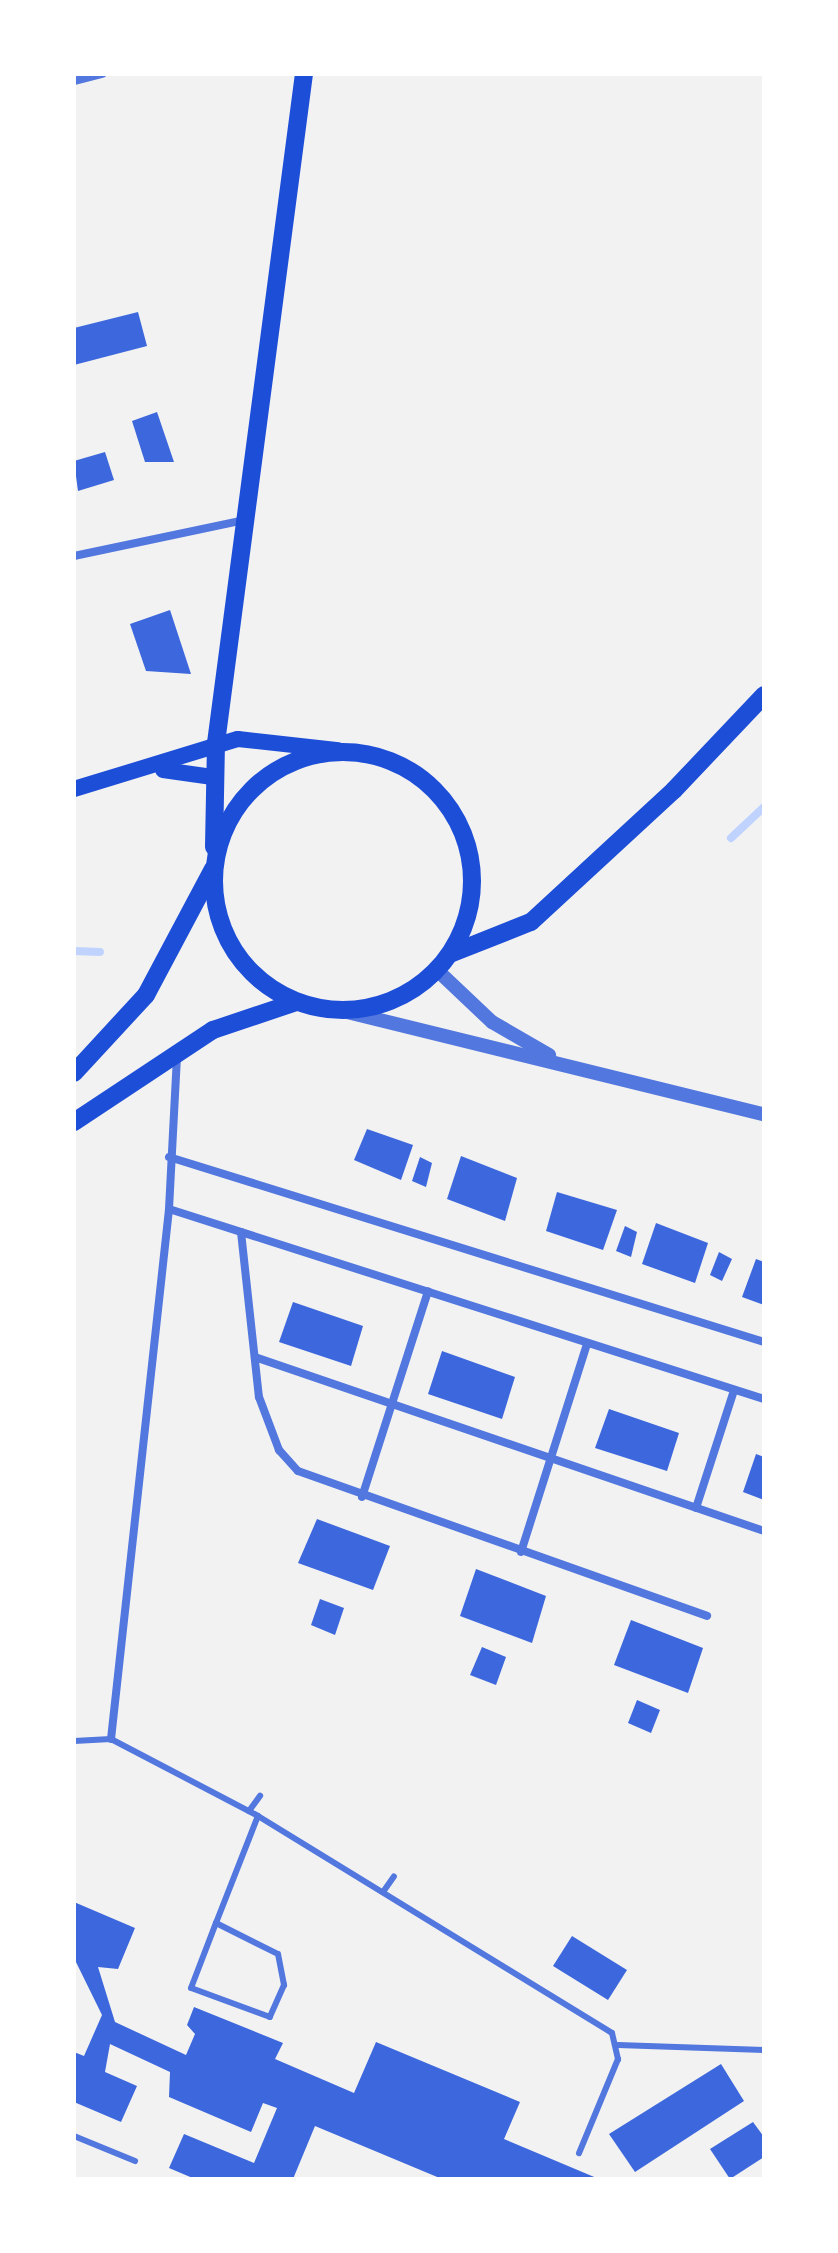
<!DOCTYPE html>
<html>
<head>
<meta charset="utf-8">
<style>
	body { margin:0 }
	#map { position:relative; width:838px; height:2253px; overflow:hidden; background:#f2f2f2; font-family:"IBM Plex Serif",serif }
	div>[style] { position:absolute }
	.stream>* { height:8px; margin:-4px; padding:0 4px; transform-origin:4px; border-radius:4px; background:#bfd3fe }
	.building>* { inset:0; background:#3d67dc }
	.service>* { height:6px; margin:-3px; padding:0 3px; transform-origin:3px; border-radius:3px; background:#5277de }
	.minor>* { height:8px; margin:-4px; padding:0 4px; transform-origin:4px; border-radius:4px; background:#5277de }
	.tertiary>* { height:14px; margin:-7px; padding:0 7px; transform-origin:7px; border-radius:7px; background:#5277de }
	.secondary>* { height:16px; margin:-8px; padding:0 8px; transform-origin:8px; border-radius:8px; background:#1d4ed8 }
	.primary>* { height:18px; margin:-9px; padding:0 9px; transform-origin:9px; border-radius:9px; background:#1d4ed8 }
	.primary>.ring { margin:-9px; padding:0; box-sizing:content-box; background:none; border:18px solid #1d4ed8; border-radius:50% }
	span { translate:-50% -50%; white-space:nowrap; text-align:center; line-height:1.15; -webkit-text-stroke:6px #fff; paint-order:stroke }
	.frame { position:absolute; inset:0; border:76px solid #fff; pointer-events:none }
</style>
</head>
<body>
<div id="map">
	<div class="stream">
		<i style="left:731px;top:838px;width:45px;rotate:-43.2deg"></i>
		<i style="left:74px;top:951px;width:26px;rotate:2deg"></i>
	</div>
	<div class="building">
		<i style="clip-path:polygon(138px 312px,147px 346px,74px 365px,74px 328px)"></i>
		<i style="clip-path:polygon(157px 412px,174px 462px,145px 462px,132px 421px)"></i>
		<i style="clip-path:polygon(105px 452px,114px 480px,78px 491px,74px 461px)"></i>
		<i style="clip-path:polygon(170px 610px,191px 674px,146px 671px,130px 624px)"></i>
		<i style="clip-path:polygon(367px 1129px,413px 1145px,401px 1180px,354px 1160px)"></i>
		<i style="clip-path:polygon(461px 1156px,517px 1178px,505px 1221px,447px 1199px)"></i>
		<i style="clip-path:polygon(420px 1157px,432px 1163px,426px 1187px,412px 1181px)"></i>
		<i style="clip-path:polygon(557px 1192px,617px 1210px,603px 1250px,546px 1231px)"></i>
		<i style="clip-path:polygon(656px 1223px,708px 1243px,695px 1283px,642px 1264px)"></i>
		<i style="clip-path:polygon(625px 1226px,637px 1232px,631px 1257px,616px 1251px)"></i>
		<i style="clip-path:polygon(719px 1252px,732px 1259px,722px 1281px,710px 1275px)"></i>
		<i style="clip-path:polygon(756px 1259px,764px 1262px,764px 1305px,742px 1297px)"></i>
		<i style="clip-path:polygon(293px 1302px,363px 1326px,351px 1366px,279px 1342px)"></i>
		<i style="clip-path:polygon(442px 1351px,515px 1377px,502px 1419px,428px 1394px)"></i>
		<i style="clip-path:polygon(609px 1409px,679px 1433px,667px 1471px,595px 1448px)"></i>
		<i style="clip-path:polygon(756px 1454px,764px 1457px,764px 1500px,743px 1492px)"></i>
		<i style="clip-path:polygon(317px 1519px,390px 1546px,373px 1590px,298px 1563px)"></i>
		<i style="clip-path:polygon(476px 1569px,546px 1596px,532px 1643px,460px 1616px)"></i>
		<i style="clip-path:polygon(320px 1599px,344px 1608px,335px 1635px,311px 1625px)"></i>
		<i style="clip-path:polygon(631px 1620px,703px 1648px,688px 1693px,614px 1665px)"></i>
		<i style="clip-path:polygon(482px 1647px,506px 1657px,496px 1685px,470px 1675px)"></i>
		<i style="clip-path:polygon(637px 1700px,660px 1710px,651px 1733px,628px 1723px)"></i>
		<i style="clip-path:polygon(74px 1902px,135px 1928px,118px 1969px,98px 1967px,115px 2022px,186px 2055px,195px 2034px,187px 2025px,194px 2007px,283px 2043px,275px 2059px,354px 2093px,376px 2042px,520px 2102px,504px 2139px,599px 2179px,442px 2179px,315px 2126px,293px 2179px,195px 2179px,169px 2168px,184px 2134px,254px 2163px,277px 2108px,263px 2103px,251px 2132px,169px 2097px,170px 2072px,110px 2044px,105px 2072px,137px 2086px,121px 2122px,74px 2102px,74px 2052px,84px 2056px,102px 2015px,74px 1958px)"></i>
		<i style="clip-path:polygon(572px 1936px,627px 1970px,608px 2000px,553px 1966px)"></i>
		<i style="clip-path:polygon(721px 2064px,744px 2101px,635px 2172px,609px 2134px)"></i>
		<i style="clip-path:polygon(753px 2122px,764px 2137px,764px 2157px,730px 2179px,710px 2149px)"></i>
	</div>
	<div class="service">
		<i style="left:74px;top:1741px;width:37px;rotate:-3deg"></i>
		<i style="left:111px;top:1739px;width:166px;rotate:27.6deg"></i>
		<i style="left:258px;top:1816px;width:415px;rotate:31.5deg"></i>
		<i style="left:612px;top:2033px;width:27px;rotate:77deg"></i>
		<i style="left:618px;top:2059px;width:102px;rotate:112.5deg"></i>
		<i style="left:249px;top:1811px;width:19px;rotate:-54deg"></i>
		<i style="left:383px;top:1892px;width:19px;rotate:-55deg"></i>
		<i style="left:216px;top:1923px;width:69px;rotate:26.6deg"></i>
		<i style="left:278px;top:1954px;width:32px;rotate:79deg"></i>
		<i style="left:284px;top:1985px;width:35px;rotate:114deg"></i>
		<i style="left:270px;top:2017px;width:84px;rotate:-159.8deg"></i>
		<i style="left:191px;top:1988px;width:70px;rotate:-69deg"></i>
		<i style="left:216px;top:1923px;width:115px;rotate:-68.6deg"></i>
		<i style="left:618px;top:2045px;width:146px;rotate:2deg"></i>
		<i style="left:74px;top:2136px;width:66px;rotate:22.3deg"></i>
	</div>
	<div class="minor">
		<i style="left:74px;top:81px;width:29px;rotate:-14deg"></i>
		<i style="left:74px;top:556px;width:175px;rotate:-11.9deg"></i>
		<i style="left:169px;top:1157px;width:623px;rotate:17.27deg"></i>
		<i style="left:169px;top:1209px;width:625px;rotate:17.71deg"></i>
		<i style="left:241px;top:1232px;width:166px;rotate:83.8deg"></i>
		<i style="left:259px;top:1397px;width:57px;rotate:69.3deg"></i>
		<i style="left:279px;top:1450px;width:28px;rotate:48deg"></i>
		<i style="left:298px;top:1471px;width:434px;rotate:19.5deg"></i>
		<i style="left:255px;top:1357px;width:538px;rotate:18.87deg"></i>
		<i style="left:362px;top:1497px;width:216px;rotate:-72.2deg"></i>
		<i style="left:696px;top:1508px;width:124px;rotate:-72.1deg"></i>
		<i style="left:521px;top:1552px;width:218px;rotate:-72.4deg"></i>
		<i style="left:111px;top:1739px;width:533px;rotate:-83.75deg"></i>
		<i style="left:169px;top:1209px;width:154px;rotate:-87deg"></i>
	</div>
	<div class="tertiary">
		<i style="left:437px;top:970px;width:76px;rotate:43.4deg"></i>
		<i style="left:492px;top:1022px;width:66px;rotate:30.1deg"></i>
		<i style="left:339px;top:1010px;width:438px;rotate:13.8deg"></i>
	</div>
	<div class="secondary">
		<i style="left:163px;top:770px;width:50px;rotate:8deg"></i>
		<i style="left:74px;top:789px;width:171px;rotate:-17deg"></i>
		<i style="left:238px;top:739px;width:101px;rotate:6.3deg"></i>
	</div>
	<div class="primary">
		<i class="ring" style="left:214px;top:752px;width:240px;height:240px"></i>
		<i style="left:214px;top:847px;width:104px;rotate:-88.9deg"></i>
		<i style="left:216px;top:743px;width:675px;rotate:-82.51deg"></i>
		<i style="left:450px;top:954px;width:87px;rotate:-21.6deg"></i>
		<i style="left:531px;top:922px;width:195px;rotate:-42.7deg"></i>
		<i style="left:674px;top:790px;width:131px;rotate:-46.5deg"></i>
		<i style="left:74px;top:1073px;width:106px;rotate:-47.3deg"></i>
		<i style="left:146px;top:995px;width:143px;rotate:-62deg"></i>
		<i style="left:74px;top:1122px;width:167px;rotate:-33.5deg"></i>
		<i style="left:213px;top:1030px;width:88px;rotate:-18.6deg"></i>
	</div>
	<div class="frame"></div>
</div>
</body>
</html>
